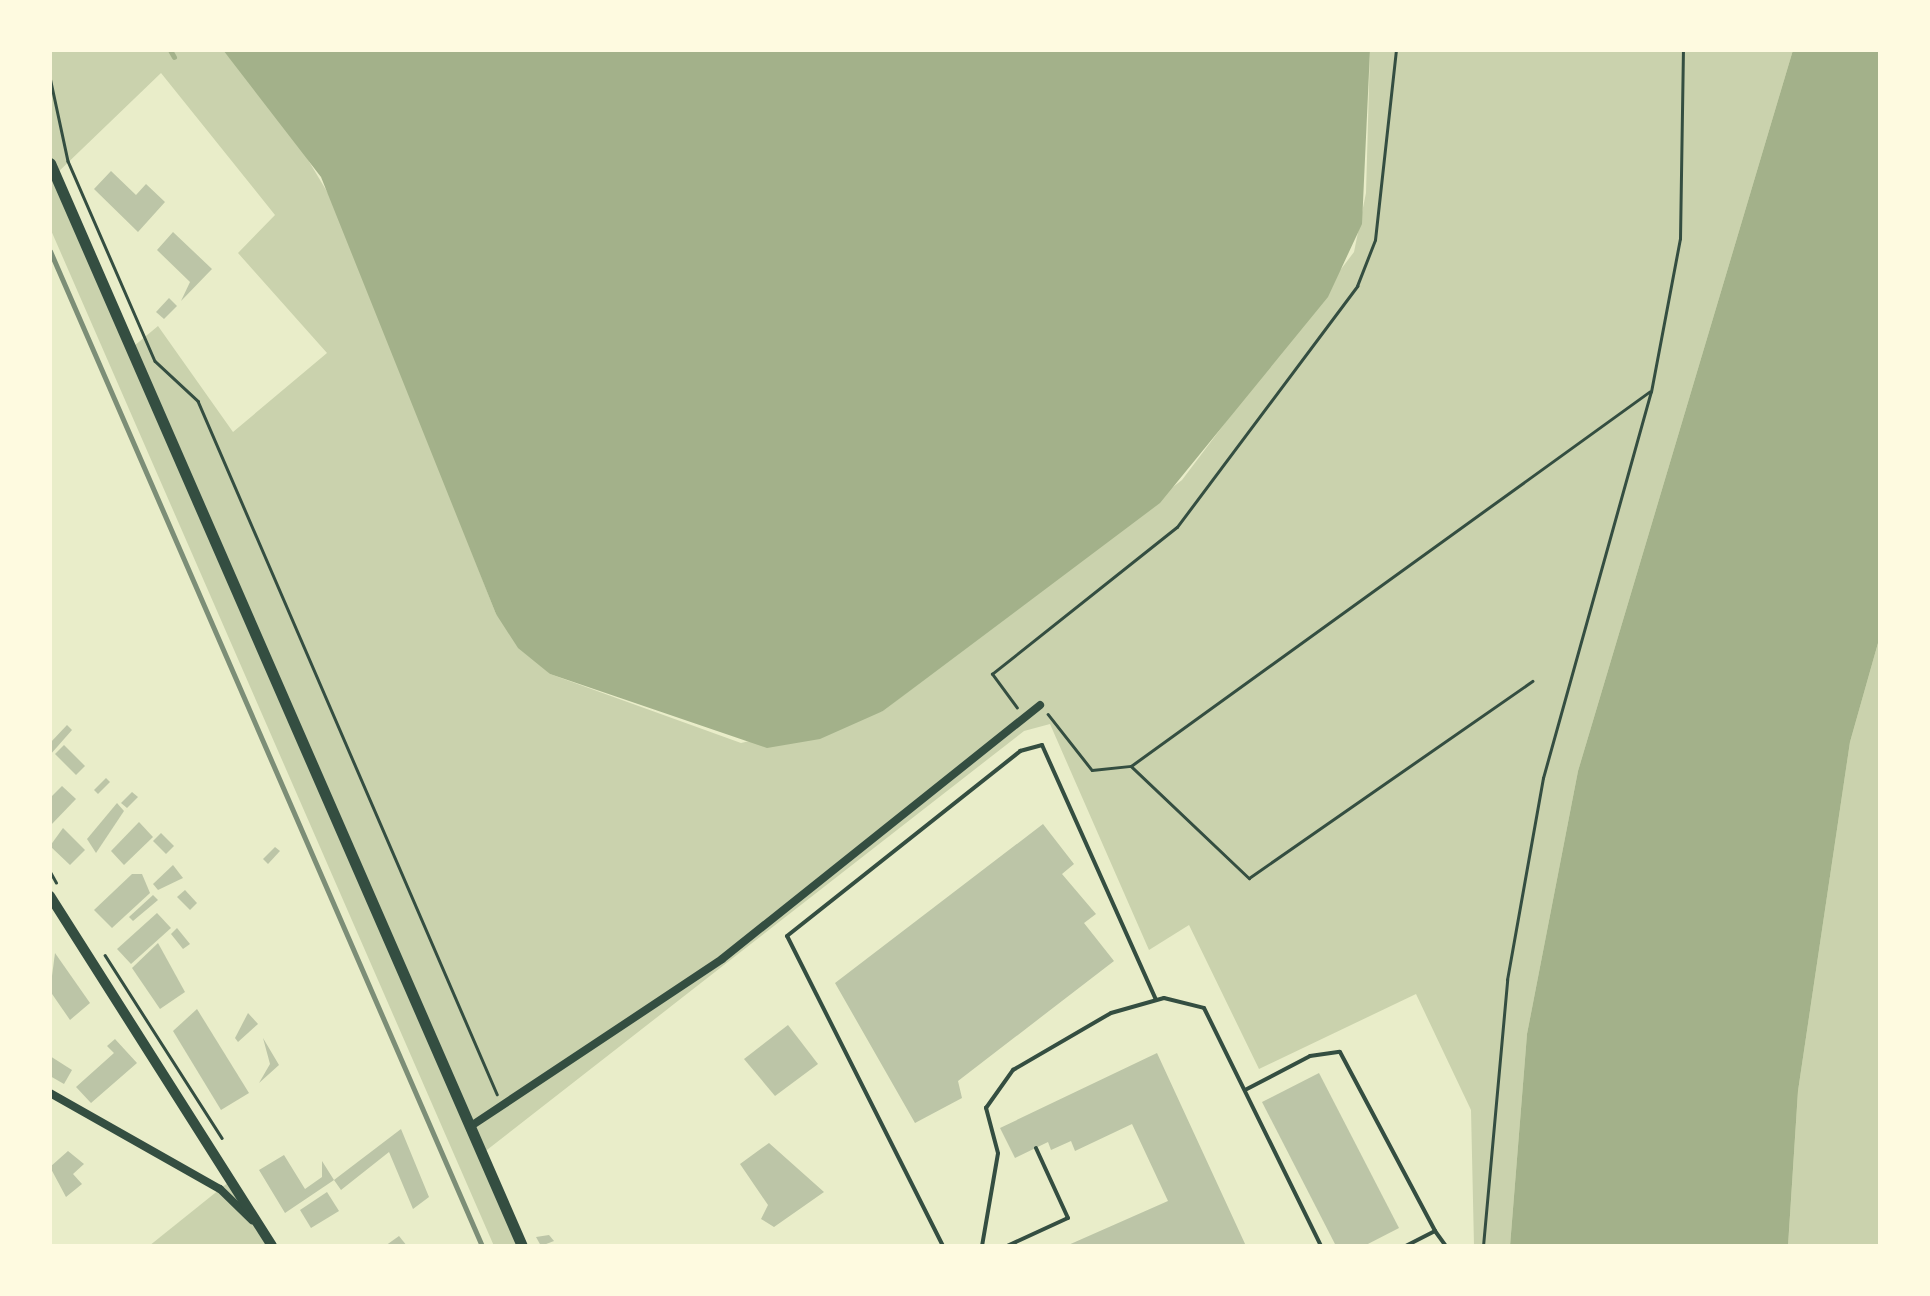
<!DOCTYPE html>
<html>
<head>
<meta charset="utf-8">
<style>
	body { margin:0 }
	#map { position:relative; width:1930px; height:1296px; overflow:hidden; background:#e9edc9; font-family:Karla,sans-serif }
	div>[style] { position:absolute }
	.green>* { inset:0; background:#cad2ad }
	.water>* { inset:0; background:#a3b18a }
	.stream>* { height:5px; margin:-2.5px; padding:0 2.5px; transform-origin:2.5px; border-radius:2.5px; background:#a3b18a }
	.building>* { inset:0; background:#bcc5a7 }
	.path>* { height:2.5px; margin:-1.25px; padding:0 1.25px; transform-origin:1.25px; border-radius:1.25px; background:#344e41 }
	.service>* { height:4px; margin:-2px; padding:0 2px; transform-origin:2px; border-radius:2px; background:#344e41 }
	.minor>* { height:8px; margin:-4px; padding:0 4px; transform-origin:4px; border-radius:4px; background:#344e41 }
	.tertiary>* { height:10px; margin:-5px; padding:0 5px; transform-origin:5px; border-radius:5px; background:#344e41 }
	.secondary>* { height:11px; margin:-5.5px; padding:0 5.5px; transform-origin:5.5px; border-radius:5.5px; background:#344e41 }
	.rail>* { height:5px; margin:-2.5px; padding:0 2.5px; transform-origin:2.5px; border-radius:2.5px; background:#7c8e77 }
	span { translate:-50% -50%; white-space:nowrap; text-align:center; line-height:1.15; -webkit-text-stroke:10px #fefae0; paint-order:stroke }
	.frame { position:absolute; inset:0; border:52px solid #fefae0; pointer-events:none }
</style>
</head>
<body>
<div id="map">
	<div class="green">
		<i style="clip-path:polygon(evenodd,50px 50px,223px 50px,289px 128px,338px 210px,496px 614px,550px 674px,741px 743px,883px 711px,1182px 480px,1354px 252px,1366px 193px,1370px 50px,1793px 50px,1578px 771px,1527px 1034px,1510px 1246px,1474px 1246px,1471px 1110px,1416px 994px,1259px 1069px,1189px 925px,1149px 950px,1050px 724px,1024px 731px,483px 1153px,522px 1246px,494px 1246px,50px 228px,50px 50px,161px 73px,275px 215px,238px 253px,327px 353px,233px 432px,158px 326px,134px 346px,55px 175px,161px 73px)"></i>
		<i style="clip-path:polygon(1880px 636px,1880px 1246px,1788px 1246px,1798px 1091px,1850px 742px)"></i>
		<i style="clip-path:polygon(230px 1181px,272px 1246px,149px 1246px)"></i>
	</div>
	<div class="water">
		<i style="clip-path:polygon(223px 50px,1370px 50px,1362px 224px,1328px 297px,1160px 503px,883px 711px,820px 739px,767px 748px,550px 674px,518px 648px,496px 614px,321px 177px)"></i>
		<i style="clip-path:polygon(1793px 50px,1880px 50px,1880px 636px,1850px 742px,1798px 1091px,1788px 1246px,1510px 1246px,1527px 1034px,1578px 771px)"></i>
	</div>
	<div class="stream">
		<i style="left:170px;top:50px;width:8px;rotate:60deg"></i>
	</div>
	<div class="building">
		<i style="clip-path:polygon(111px 171px,136px 195px,146px 184px,165px 202px,138px 232px,94px 189px)"></i>
		<i style="clip-path:polygon(173px 232px,212px 269px,181px 301px,190px 282px,157px 250px)"></i>
		<i style="clip-path:polygon(169px 298px,177px 306px,164px 319px,156px 312px)"></i>
		<i style="clip-path:polygon(67px 725px,72px 730px,50px 755px,50px 743px)"></i>
		<i style="clip-path:polygon(64px 745px,85px 766px,76px 775px,55px 754px)"></i>
		<i style="clip-path:polygon(106px 778px,110px 782px,98px 794px,94px 790px)"></i>
		<i style="clip-path:polygon(62px 786px,76px 799px,50px 826px,50px 798px)"></i>
		<i style="clip-path:polygon(132px 792px,138px 797px,127px 808px,121px 803px)"></i>
		<i style="clip-path:polygon(117px 803px,124px 811px,96px 853px,87px 839px)"></i>
		<i style="clip-path:polygon(139px 822px,153px 837px,124px 865px,111px 851px)"></i>
		<i style="clip-path:polygon(1043px 824px,1074px 864px,1062px 874px,1096px 914px,1084px 923px,1114px 961px,958px 1081px,962px 1098px,915px 1123px,835px 983px)"></i>
		<i style="clip-path:polygon(63px 828px,85px 850px,70px 865px,50px 846px)"></i>
		<i style="clip-path:polygon(161px 833px,174px 846px,166px 854px,153px 841px)"></i>
		<i style="clip-path:polygon(275px 847px,280px 851px,268px 864px,263px 859px)"></i>
		<i style="clip-path:polygon(173px 865px,183px 878px,158px 890px,153px 884px)"></i>
		<i style="clip-path:polygon(132px 874px,142px 874px,150px 893px,112px 928px,94px 910px)"></i>
		<i style="clip-path:polygon(185px 890px,197px 903px,190px 910px,177px 897px)"></i>
		<i style="clip-path:polygon(153px 895px,158px 900px,133px 921px,129px 917px)"></i>
		<i style="clip-path:polygon(157px 913px,171px 928px,131px 964px,117px 949px)"></i>
		<i style="clip-path:polygon(177px 928px,190px 944px,183px 949px,171px 934px)"></i>
		<i style="clip-path:polygon(158px 943px,185px 992px,160px 1009px,132px 968px)"></i>
		<i style="clip-path:polygon(55px 953px,90px 1003px,70px 1020px,50px 991px)"></i>
		<i style="clip-path:polygon(197px 1009px,249px 1093px,221px 1110px,173px 1031px)"></i>
		<i style="clip-path:polygon(248px 1013px,258px 1024px,238px 1042px,235px 1038px)"></i>
		<i style="clip-path:polygon(788px 1025px,818px 1064px,775px 1096px,744px 1059px)"></i>
		<i style="clip-path:polygon(263px 1038px,279px 1065px,259px 1083px,270px 1064px)"></i>
		<i style="clip-path:polygon(115px 1039px,137px 1063px,91px 1103px,76px 1087px,114px 1053px,107px 1046px)"></i>
		<i style="clip-path:polygon(1157px 1053px,1246px 1246px,1066px 1246px,1168px 1201px,1132px 1124px,1075px 1151px,1071px 1141px,1051px 1150px,1048px 1142px,1015px 1158px,1000px 1128px)"></i>
		<i style="clip-path:polygon(50px 1056px,72px 1070px,64px 1084px,50px 1076px)"></i>
		<i style="clip-path:polygon(1319px 1073px,1399px 1228px,1364px 1246px,1336px 1246px,1262px 1102px)"></i>
		<i style="clip-path:polygon(401px 1129px,429px 1197px,413px 1209px,389px 1152px,341px 1190px,334px 1180px)"></i>
		<i style="clip-path:polygon(769px 1143px,824px 1192px,774px 1227px,761px 1219px,768px 1205px,740px 1164px)"></i>
		<i style="clip-path:polygon(68px 1151px,84px 1164px,73px 1174px,82px 1184px,66px 1197px,50px 1167px)"></i>
		<i style="clip-path:polygon(284px 1155px,305px 1189px,322px 1177px,322px 1161px,334px 1180px,285px 1213px,259px 1170px)"></i>
		<i style="clip-path:polygon(327px 1192px,339px 1211px,311px 1228px,300px 1210px)"></i>
		<i style="clip-path:polygon(549px 1235px,554px 1241px,541px 1246px,536px 1237px)"></i>
		<i style="clip-path:polygon(399px 1236px,407px 1246px,385px 1246px)"></i>
	</div>
	<div class="path">
		<i style="left:50px;top:77px;width:86px;rotate:77.9deg"></i>
		<i style="left:68px;top:161px;width:218px;rotate:66.5deg"></i>
		<i style="left:155px;top:361px;width:59px;rotate:42.9deg"></i>
		<i style="left:198px;top:401px;width:755px;rotate:66.66deg"></i>
		<i style="left:1017px;top:708px;width:42px;rotate:-126.3deg"></i>
		<i style="left:992px;top:674px;width:236px;rotate:-38.5deg"></i>
		<i style="left:1177px;top:527px;width:301px;rotate:-53.2deg"></i>
		<i style="left:1357px;top:286px;width:49px;rotate:-68.6deg"></i>
		<i style="left:1375px;top:240px;width:191px;rotate:-83.7deg"></i>
		<i style="left:1048px;top:714px;width:71px;rotate:51.8deg"></i>
		<i style="left:1092px;top:770px;width:39px;rotate:-6deg"></i>
		<i style="left:1131px;top:766px;width:163px;rotate:43.5deg"></i>
		<i style="left:1249px;top:878px;width:345px;rotate:-34.8deg"></i>
		<i style="left:1131px;top:766px;width:639px;rotate:-35.83deg"></i>
		<i style="left:50px;top:871px;width:13px;rotate:61deg"></i>
		<i style="left:105px;top:955px;width:217px;rotate:57.4deg"></i>
		<i style="left:1483px;top:1246px;width:267px;rotate:-84.8deg"></i>
		<i style="left:1507px;top:980px;width:205px;rotate:-79.9deg"></i>
		<i style="left:1543px;top:778px;width:401px;rotate:-74.4deg"></i>
		<i style="left:1651px;top:392px;width:156px;rotate:-79.3deg"></i>
		<i style="left:1680px;top:239px;width:189px;rotate:-89.1deg"></i>
	</div>
	<div class="service">
		<i style="left:1245px;top:1090px;width:73px;rotate:-27.6deg"></i>
		<i style="left:1310px;top:1056px;width:30px;rotate:-8deg"></i>
		<i style="left:1340px;top:1052px;width:203px;rotate:62deg"></i>
		<i style="left:1435px;top:1231px;width:34px;rotate:153deg"></i>
		<i style="left:1435px;top:1231px;width:19px;rotate:54deg"></i>
		<i style="left:943px;top:1246px;width:347px;rotate:-116.7deg"></i>
		<i style="left:787px;top:936px;width:298px;rotate:-38.4deg"></i>
		<i style="left:1020px;top:751px;width:23px;rotate:-15deg"></i>
		<i style="left:1042px;top:745px;width:279px;rotate:65.9deg"></i>
		<i style="left:982px;top:1246px;width:94px;rotate:-80.2deg"></i>
		<i style="left:998px;top:1153px;width:47px;rotate:-104.9deg"></i>
		<i style="left:986px;top:1108px;width:47px;rotate:-54.6deg"></i>
		<i style="left:1013px;top:1070px;width:113px;rotate:-30.2deg"></i>
		<i style="left:1111px;top:1013px;width:55px;rotate:-15.8deg"></i>
		<i style="left:1164px;top:998px;width:41px;rotate:14deg"></i>
		<i style="left:1204px;top:1008px;width:265px;rotate:63.8deg"></i>
		<i style="left:1007px;top:1246px;width:67px;rotate:-24.7deg"></i>
		<i style="left:1068px;top:1218px;width:77px;rotate:-114.6deg"></i>
	</div>
	<div class="minor">
		<i style="left:50px;top:1093px;width:195px;rotate:29.5deg"></i>
		<i style="left:220px;top:1189px;width:45px;rotate:44.1deg"></i>
		<i style="left:471px;top:1126px;width:301px;rotate:-33.6deg"></i>
		<i style="left:722px;top:959px;width:407px;rotate:-38.6deg"></i>
	</div>
	<div class="tertiary">
		<i style="left:50px;top:896px;width:414px;rotate:57.6deg"></i>
	</div>
	<div class="secondary">
		<i style="left:50px;top:163px;width:1181px;rotate:66.45deg"></i>
	</div>
	<div class="rail">
		<i style="left:50px;top:251px;width:1085px;rotate:66.53deg"></i>
	</div>
	<div class="frame"></div>
</div>
</body>
</html>
